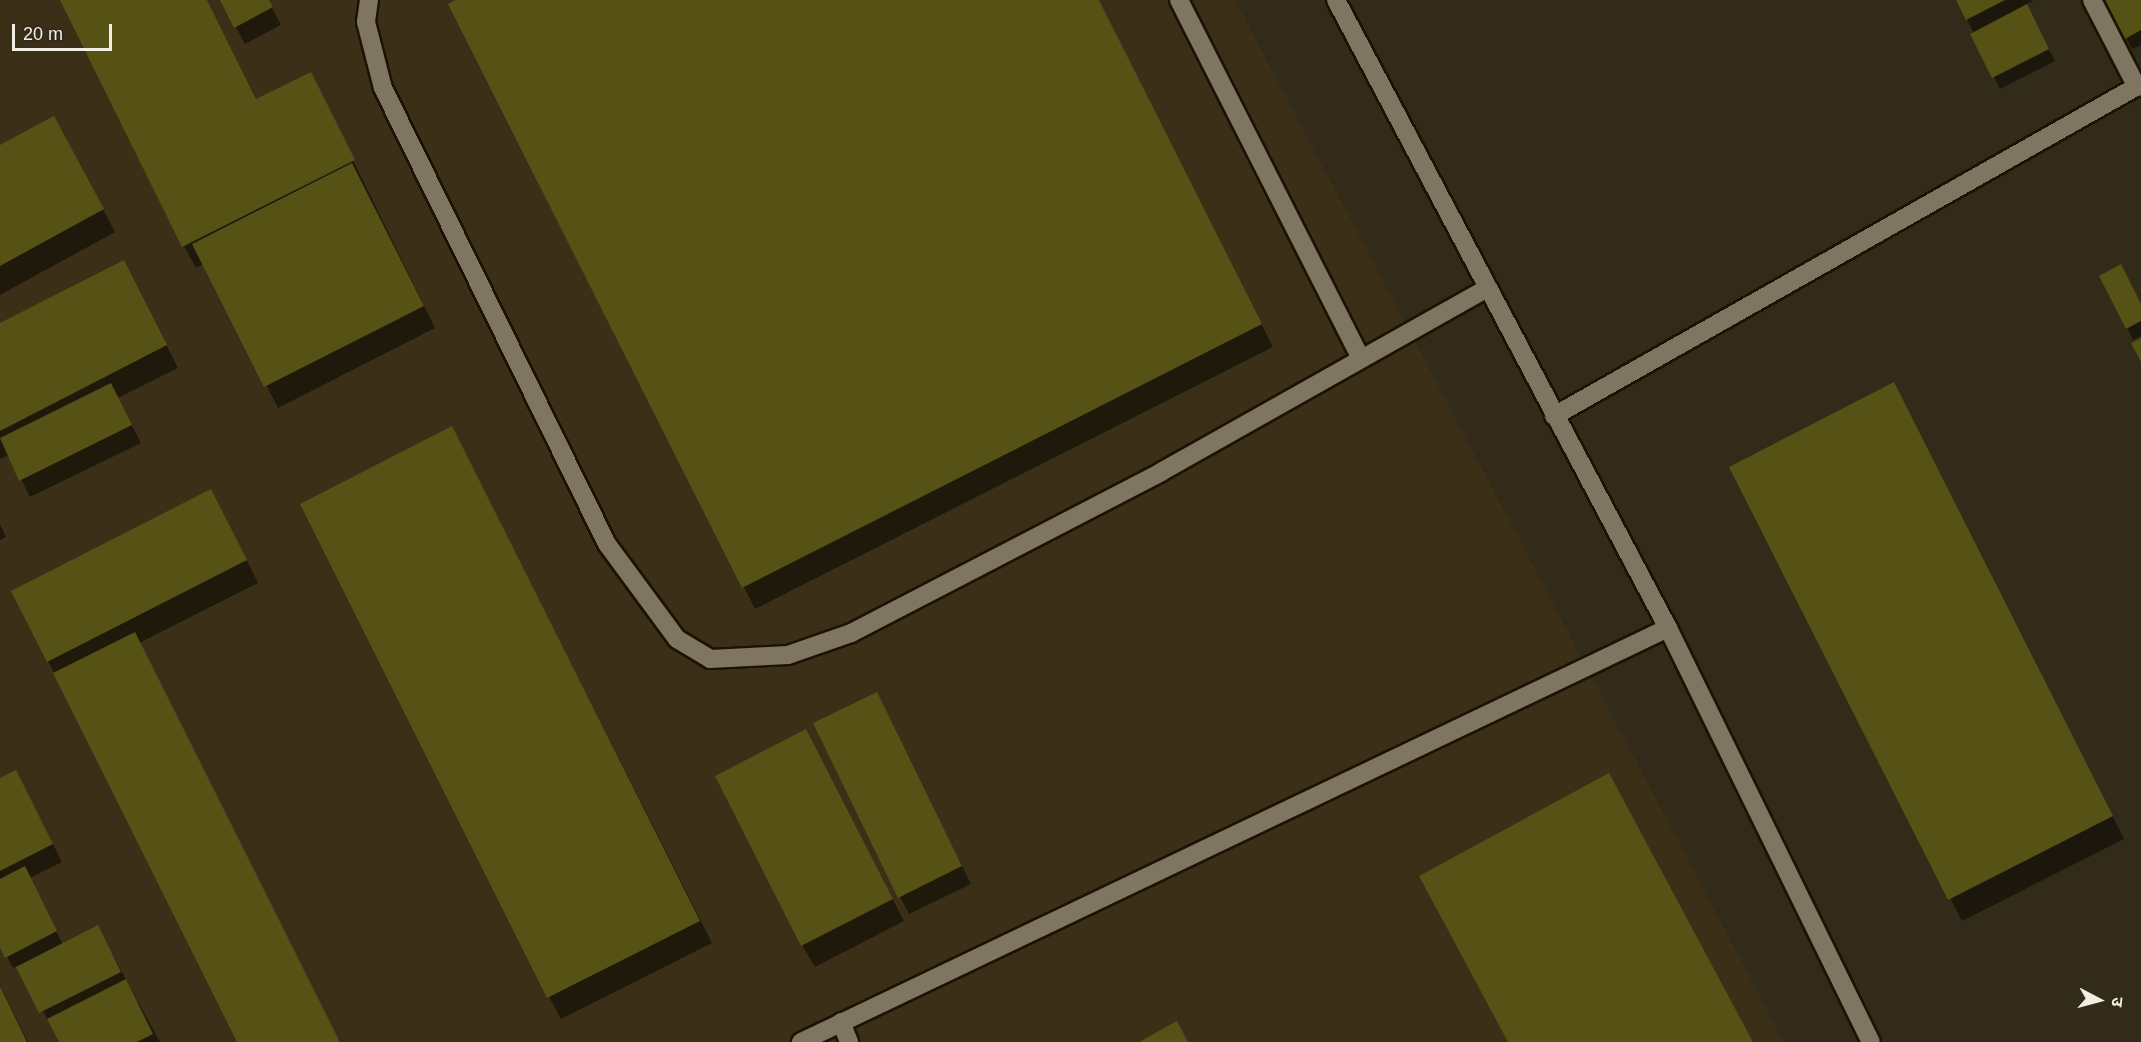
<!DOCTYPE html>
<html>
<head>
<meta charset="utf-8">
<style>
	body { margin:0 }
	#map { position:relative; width:2141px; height:1042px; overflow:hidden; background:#332b19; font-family:Arial,"Noto Sans Devanagari",sans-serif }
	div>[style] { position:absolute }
	.built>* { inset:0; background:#3b3017 }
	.shadow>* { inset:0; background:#0007 }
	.building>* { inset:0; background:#565114 }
	.roads { filter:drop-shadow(2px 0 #1b1303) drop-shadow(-2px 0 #1b1303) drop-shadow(0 2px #1b1303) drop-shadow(0 -2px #1b1303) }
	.minor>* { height:18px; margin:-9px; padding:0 9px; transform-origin:9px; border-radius:9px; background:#7f7561 }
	span { translate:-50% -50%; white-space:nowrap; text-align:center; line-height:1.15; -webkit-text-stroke:6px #332b19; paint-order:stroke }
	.north { position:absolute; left:2069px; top:970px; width:60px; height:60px; -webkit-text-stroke:4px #332b19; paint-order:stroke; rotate:96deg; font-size:16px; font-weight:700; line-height:24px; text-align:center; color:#f3eee2 }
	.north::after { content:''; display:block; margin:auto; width:21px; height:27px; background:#f3eee2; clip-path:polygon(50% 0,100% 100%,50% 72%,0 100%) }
	.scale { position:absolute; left:12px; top:24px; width:100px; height:27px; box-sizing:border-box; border:3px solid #f3eee2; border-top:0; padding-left:8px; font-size:18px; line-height:21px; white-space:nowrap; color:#f3eee2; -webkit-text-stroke:4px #332b19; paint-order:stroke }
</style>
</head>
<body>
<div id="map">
	<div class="built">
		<i style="clip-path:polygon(0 0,1235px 0,1784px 1042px,0 1042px)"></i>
	</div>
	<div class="shadow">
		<i style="clip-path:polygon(62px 0,207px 0,257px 101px,311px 74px,435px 328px,278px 408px,204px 264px,196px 268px,184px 246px)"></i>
		<i style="clip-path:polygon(221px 0,268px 0,281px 25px,245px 44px)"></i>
		<i style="clip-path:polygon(459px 0,1099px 0,1273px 347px,755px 609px,450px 5px)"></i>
		<i style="clip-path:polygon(1958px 0,2034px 0,2025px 5px,2055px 61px,2000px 89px)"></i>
		<i style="clip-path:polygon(2107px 0,2141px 0,2141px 45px,2132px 49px)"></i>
		<i style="clip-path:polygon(66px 140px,115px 232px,0 295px,0 147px)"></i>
		<i style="clip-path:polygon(124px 262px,178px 368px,118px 398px,141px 443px,30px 497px,9px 455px,0 459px,0 325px)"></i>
		<i style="clip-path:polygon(2141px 305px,2141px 336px,2133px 340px,2127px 328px)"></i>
		<i style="clip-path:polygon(1906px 406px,2124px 839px,1962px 921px,1731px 467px)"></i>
		<i style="clip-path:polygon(452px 428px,712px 943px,561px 1019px,549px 997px)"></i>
		<i style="clip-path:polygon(223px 513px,258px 583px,139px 643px,340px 1042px,239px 1042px,48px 661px)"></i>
		<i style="clip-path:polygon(0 524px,6px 537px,0 540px)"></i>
		<i style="clip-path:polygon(877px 694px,971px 884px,909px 914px,900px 897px)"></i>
		<i style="clip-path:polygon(818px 753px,904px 921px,815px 967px,802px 945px)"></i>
		<i style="clip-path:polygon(0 780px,25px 789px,62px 862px,30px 878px,63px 945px,104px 939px,160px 1042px,60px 1042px,18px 966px,13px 968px,0 944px)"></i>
		<i style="clip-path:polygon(0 985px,28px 1042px,0 1042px)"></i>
	</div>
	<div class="building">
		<i style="clip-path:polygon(60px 0,207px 0,256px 99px,311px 72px,355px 160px,182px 247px)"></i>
		<i style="clip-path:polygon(220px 0,269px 0,273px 7px,234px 28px)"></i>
		<i style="clip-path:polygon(456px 0,1099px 0,1262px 324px,742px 588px,448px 4px)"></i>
		<i style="clip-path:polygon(1956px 0,2005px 0,1966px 20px)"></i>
		<i style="clip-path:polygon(2105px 0,2141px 0,2141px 30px,2125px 39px)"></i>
		<i style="clip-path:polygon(2027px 4px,2049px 49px,1992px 78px,1970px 34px)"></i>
		<i style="clip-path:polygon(54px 116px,104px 209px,0 266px,0 145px)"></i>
		<i style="clip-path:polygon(352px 163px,424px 306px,264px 387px,192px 244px)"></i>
		<i style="clip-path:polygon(124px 260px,167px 345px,0 431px,0 323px)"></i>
		<i style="clip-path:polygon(2121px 264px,2141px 304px,2141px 321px,2126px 329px,2099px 276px)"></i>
		<i style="clip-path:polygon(2141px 338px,2141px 362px,2131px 343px)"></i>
		<i style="clip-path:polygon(1894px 382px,2113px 816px,1948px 900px,1729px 467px)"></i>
		<i style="clip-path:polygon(111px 383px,132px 425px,19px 481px,0 438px)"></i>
		<i style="clip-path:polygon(452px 426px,700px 921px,547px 998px,300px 504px)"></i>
		<i style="clip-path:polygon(211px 489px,247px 560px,47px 662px,11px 591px)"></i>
		<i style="clip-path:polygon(135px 632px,340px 1042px,237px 1042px,53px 673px)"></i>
		<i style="clip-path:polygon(877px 692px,962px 866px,898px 898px,813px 723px)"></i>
		<i style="clip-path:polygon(806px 729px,893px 899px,801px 946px,715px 776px)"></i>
		<i style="clip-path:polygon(16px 770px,53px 844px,0 871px,0 778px)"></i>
		<i style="clip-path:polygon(1609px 773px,1753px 1042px,1508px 1042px,1419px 876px)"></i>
		<i style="clip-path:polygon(25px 866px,57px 931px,5px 958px,0 948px,0 879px)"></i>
		<i style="clip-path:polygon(98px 925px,121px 972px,39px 1013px,16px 967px)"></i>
		<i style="clip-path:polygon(126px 979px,153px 1034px,137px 1042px,59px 1042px,47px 1019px)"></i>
		<i style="clip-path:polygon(0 986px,27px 1042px,0 1042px)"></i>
		<i style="clip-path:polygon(1177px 1021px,1188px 1042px,1139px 1042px)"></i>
	</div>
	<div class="roads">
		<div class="minor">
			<i style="left:369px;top:0;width:22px;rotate:98deg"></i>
			<i style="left:366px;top:22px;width:68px;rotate:75.6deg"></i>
			<i style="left:383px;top:88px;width:508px;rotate:63.84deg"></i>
			<i style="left:607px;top:544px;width:118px;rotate:53.6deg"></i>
			<i style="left:677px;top:639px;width:39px;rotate:31deg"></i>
			<i style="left:710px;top:659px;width:78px;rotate:-2.9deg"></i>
			<i style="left:788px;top:655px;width:67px;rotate:-19.2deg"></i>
			<i style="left:851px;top:633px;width:349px;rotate:-27.4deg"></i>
			<i style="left:1161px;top:472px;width:374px;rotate:-29.4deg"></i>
			<i style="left:1179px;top:0;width:402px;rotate:63.1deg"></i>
			<i style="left:1336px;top:0;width:710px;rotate:62.14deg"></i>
			<i style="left:1668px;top:628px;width:461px;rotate:63.9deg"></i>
			<i style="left:2092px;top:0;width:98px;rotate:62.7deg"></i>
			<i style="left:1554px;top:416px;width:674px;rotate:-29.49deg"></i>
			<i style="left:841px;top:1022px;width:22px;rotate:68deg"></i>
			<i style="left:801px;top:1042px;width:961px;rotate:-25.52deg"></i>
		</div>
	</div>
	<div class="north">उ</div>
	<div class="scale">20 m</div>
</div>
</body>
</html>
